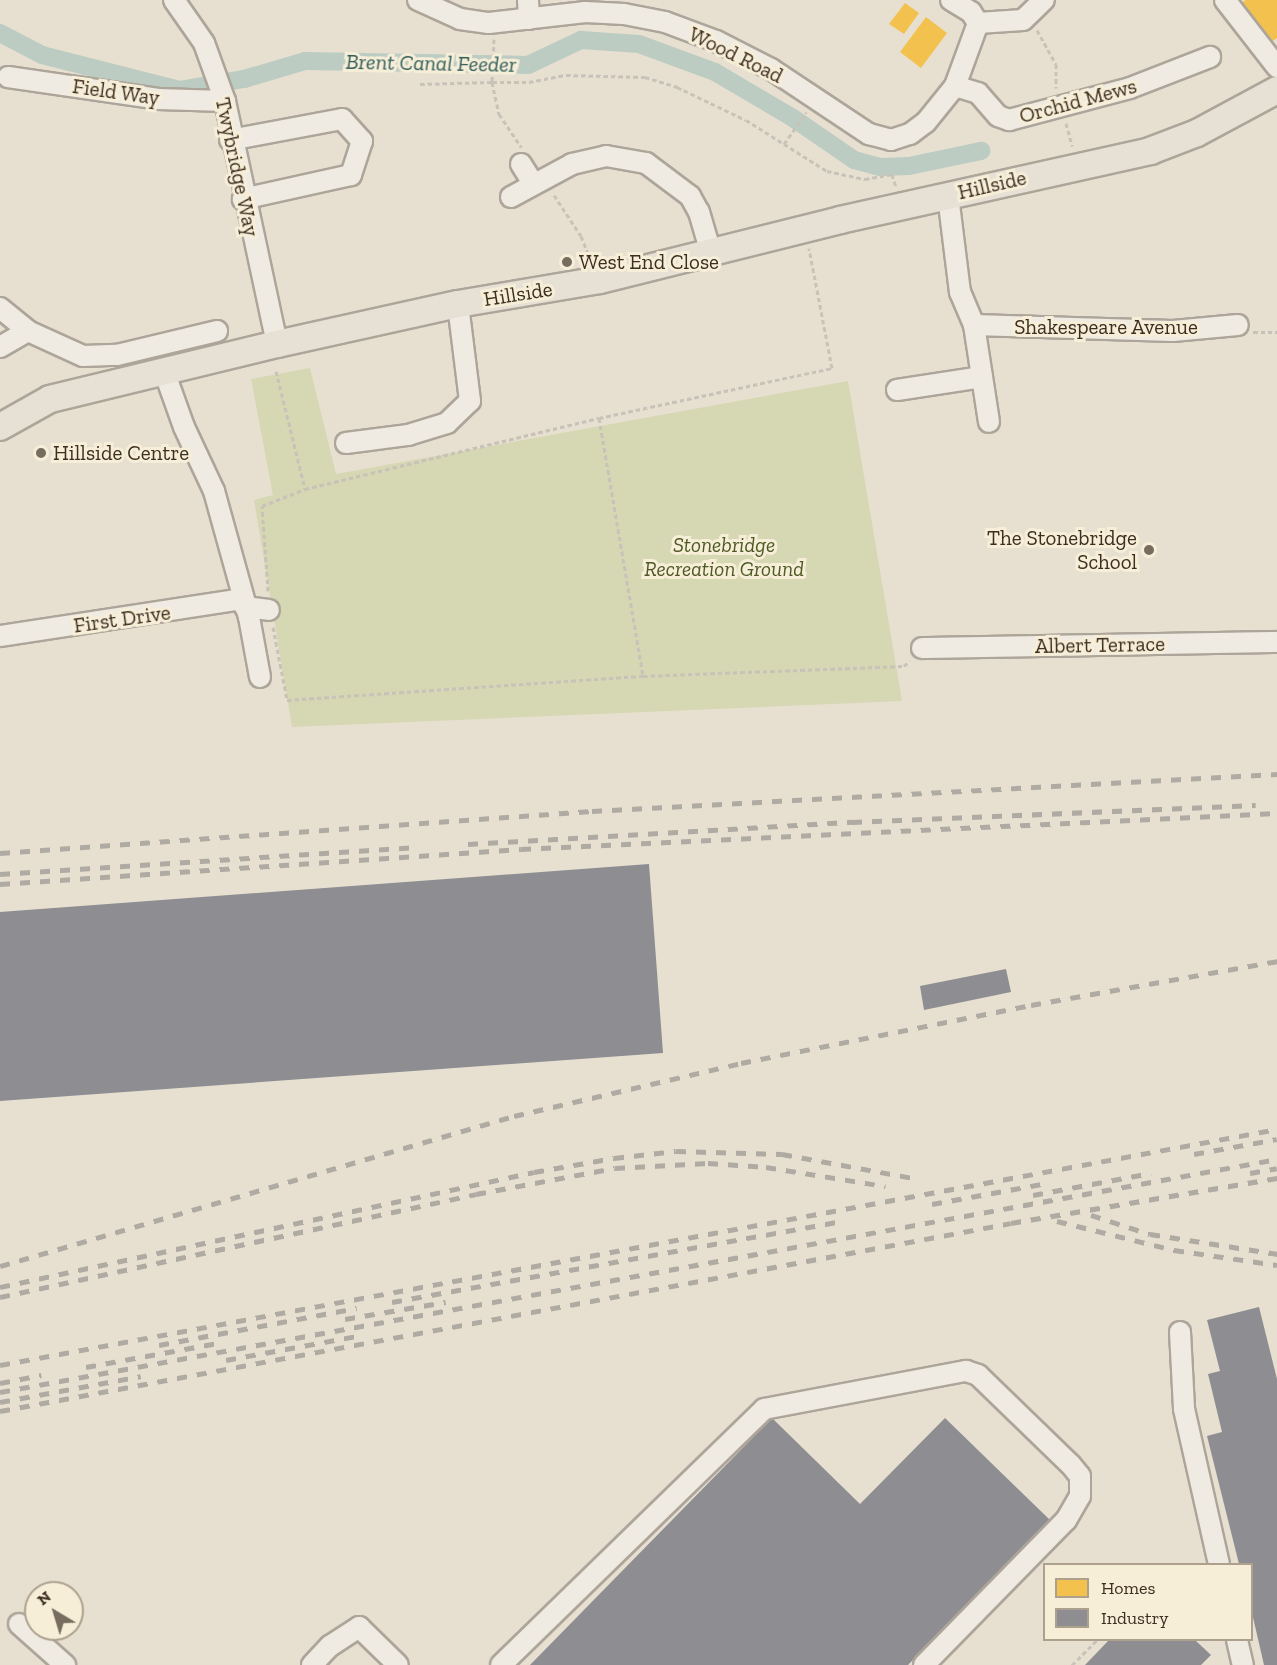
<!DOCTYPE html>
<html>
<head>
<meta charset="utf-8">
<style>
	body { margin:0 }
	#map { position:relative; width:1277px; height:1665px; overflow:hidden; background:#e7e0d1; font-family:"Zilla Slab",serif }
	div>[style] { position:absolute }
	.green>* { inset:0; background:#d6d7b3 }
	.homes>* { inset:0; background:#f2c14e }
	.industry>* { inset:0; background:#8d8d92 }
	.canal>* { height:18px; margin:-9px; padding:0 9px; transform-origin:9px; border-radius:9px; background:#bcccc2 }
	.path>* { height:3px; margin-top:-1.5px; transform-origin:0; background:repeating-linear-gradient(90deg,#c8c2b9 0 4.5px,transparent 0 7.5px) }
	.roads { filter:drop-shadow(2px 0 #ada599) drop-shadow(-2px 0 #ada599) drop-shadow(0 2px #ada599) drop-shadow(0 -2px #ada599) }
	.minor>* { height:20px; margin:-10px; padding:0 10px; transform-origin:10px; border-radius:10px; background:#efebe3 }
	.major>* { height:26px; margin:-13px; padding:0 13px; transform-origin:13px; border-radius:13px; background:#e6e1d4 }
	.rail>* { height:4.5px; margin-top:-2.25px; transform-origin:0; background:repeating-linear-gradient(90deg,#afaaa2 0 10px,transparent 0 20px) }
	.dots>* { width:16px; height:16px; translate:-50% -50%; box-sizing:border-box; border:3px solid #f7eed8; border-radius:50% }
	span { translate:-50% -50%; white-space:nowrap; text-align:center; line-height:1.15; -webkit-text-stroke:6px #f7eed8; paint-order:stroke }
	.street-label { font-size:21px; color:#3d2e20 }
	.poi-label { font-size:21px; color:#3d2e20 }
	.left { translate:0 -50%; text-align:left }
	.right { translate:-100% -50%; text-align:right }
	.park-label { font-size:21px; color:#4d5a26; font-style:italic }
	.water-label { font-size:22px; color:#2f5d5a; font-style:italic }
	.legend { position:absolute; left:1043px; top:1563px; width:210px; height:78px; box-sizing:border-box; background:#f7eed8; border:2px solid #ada18e; margin:0; padding:8px 10px; list-style:none; font-size:18px; color:#3d2e20 }
	.legend li { display:flex; align-items:center; gap:12px; height:30px }
	.legend b { width:30px; border:2px solid #ada18e }
	.north { position:absolute; left:24px; top:1581px; width:60px; height:60px; box-sizing:border-box; background:#f7eed8; border:2px solid #ada18e; border-radius:50%; rotate:322deg; font-size:16px; font-weight:700; line-height:24px; text-align:center; color:#3d2e20 }
	.north::after { content:''; display:block; margin:auto; width:21px; height:27px; background:#786c5e; clip-path:polygon(50% 0,100% 100%,50% 72%,0 100%) }
</style>
</head>
<body>
<div id="map">
	<div class="green">
		<i style="clip-path:polygon(310px 368px,336px 474px,848px 381px,902px 701px,292px 727px,254px 500px,273px 495px,251px 379px)"></i>
	</div>
	<div class="homes">
		<i style="clip-path:polygon(1245px 0,1277px 0,1277px 38px,1273px 41px,1242px 3px)"></i>
		<i style="clip-path:polygon(905px 3px,919px 13px,904px 34px,889px 24px)"></i>
		<i style="clip-path:polygon(926px 17px,947px 33px,921px 68px,900px 52px)"></i>
	</div>
	<div class="industry">
		<i style="clip-path:polygon(649px 864px,663px 1053px,0 1101px,0 912px)"></i>
		<i style="clip-path:polygon(1006px 969px,1011px 992px,924px 1010px,920px 986px)"></i>
		<i style="clip-path:polygon(1259px 1307px,1277px 1379px,1277px 1665px,1264px 1665px,1252px 1613px,1252px 1564px,1239px 1564px,1207px 1436px,1222px 1432px,1208px 1374px,1220px 1371px,1207px 1320px)"></i>
		<i style="clip-path:polygon(772px 1418px,860px 1504px,945px 1418px,1050px 1520px,908px 1665px,530px 1665px)"></i>
		<i style="clip-path:polygon(1109px 1640px,1195px 1640px,1211px 1655px,1201px 1665px,1085px 1665px)"></i>
	</div>
	<div class="canal">
		<i style="left:0;top:33px;width:47px;rotate:27.6deg"></i>
		<i style="left:42px;top:55px;width:141px;rotate:14.3deg"></i>
		<i style="left:179px;top:90px;width:66px;rotate:-9.6deg"></i>
		<i style="left:244px;top:79px;width:64px;rotate:-16.4deg"></i>
		<i style="left:305px;top:61px;width:223px;rotate:1deg"></i>
		<i style="left:528px;top:65px;width:59px;rotate:-25.3deg"></i>
		<i style="left:581px;top:40px;width:58px;rotate:3.9deg"></i>
		<i style="left:639px;top:44px;width:81px;rotate:20.2deg"></i>
		<i style="left:715px;top:72px;width:91px;rotate:30.5deg"></i>
		<i style="left:793px;top:118px;width:74px;rotate:34.5deg"></i>
		<i style="left:854px;top:160px;width:28px;rotate:15deg"></i>
		<i style="left:881px;top:167px;width:28px;rotate:-2deg"></i>
		<i style="left:909px;top:166px;width:74px;rotate:-11.8deg"></i>
	</div>
	<div class="path">
		<i style="left:1037px;top:30px;width:39px;rotate:61deg"></i>
		<i style="left:1056px;top:64px;width:24px;rotate:90deg"></i>
		<i style="left:494px;top:39px;width:43px;rotate:92.7deg"></i>
		<i style="left:492px;top:82px;width:37px"></i>
		<i style="left:529px;top:82px;width:38px;rotate:-11deg"></i>
		<i style="left:566px;top:75px;width:79px;rotate:1.5deg"></i>
		<i style="left:645px;top:77px;width:34px;rotate:17deg"></i>
		<i style="left:677px;top:87px;width:76px;rotate:25.6deg"></i>
		<i style="left:746px;top:120px;width:96px;rotate:32.2deg"></i>
		<i style="left:827px;top:171px;width:39px;rotate:12deg"></i>
		<i style="left:865px;top:179px;width:27px;rotate:-10deg"></i>
		<i style="left:892px;top:174px;width:14px;rotate:73deg"></i>
		<i style="left:420px;top:84px;width:72px;rotate:-1.6deg"></i>
		<i style="left:492px;top:82px;width:33px;rotate:78deg"></i>
		<i style="left:499px;top:114px;width:40px;rotate:56deg"></i>
		<i style="left:1066px;top:123px;width:24px;rotate:75deg"></i>
		<i style="left:784px;top:144px;width:39px;rotate:-55deg"></i>
		<i style="left:554px;top:195px;width:49px;rotate:56.6deg"></i>
		<i style="left:581px;top:236px;width:24px;rotate:68deg"></i>
		<i style="left:1253px;top:332px;width:24px"></i>
		<i style="left:276px;top:371px;width:122px;rotate:76.2deg"></i>
		<i style="left:305px;top:489px;width:302px;rotate:-13.6deg"></i>
		<i style="left:599px;top:418px;width:238px;rotate:-12.1deg"></i>
		<i style="left:832px;top:368px;width:122px;rotate:-100.9deg"></i>
		<i style="left:599px;top:418px;width:262px;rotate:80.3deg"></i>
		<i style="left:268px;top:591px;width:85px;rotate:-94deg"></i>
		<i style="left:262px;top:506px;width:46px;rotate:-21.6deg"></i>
		<i style="left:273px;top:627px;width:74px;rotate:79.1deg"></i>
		<i style="left:287px;top:700px;width:357px;rotate:-3.9deg"></i>
		<i style="left:643px;top:676px;width:261px;rotate:-2.2deg"></i>
		<i style="left:904px;top:666px;width:8px;rotate:-45deg"></i>
		<i style="left:1072px;top:1665px;width:35px;rotate:-45deg"></i>
	</div>
	<div class="roads">
		<div class="minor">
			<i style="left:174px;top:0;width:52px;rotate:55.1deg"></i>
			<i style="left:204px;top:43px;width:62px;rotate:70.1deg"></i>
			<i style="left:225px;top:101px;width:249px;rotate:77.9deg"></i>
			<i style="left:418px;top:0;width:46px;rotate:24.3deg"></i>
			<i style="left:460px;top:19px;width:29px;rotate:8deg"></i>
			<i style="left:489px;top:23px;width:97px;rotate:-6.5deg"></i>
			<i style="left:585px;top:12px;width:39px;rotate:3deg"></i>
			<i style="left:624px;top:14px;width:42px;rotate:11deg"></i>
			<i style="left:665px;top:22px;width:54px;rotate:20.4deg"></i>
			<i style="left:716px;top:41px;width:62px;rotate:27deg"></i>
			<i style="left:771px;top:69px;width:118px;rotate:33.6deg"></i>
			<i style="left:869px;top:134px;width:23px;rotate:15deg"></i>
			<i style="left:891px;top:140px;width:20px;rotate:-18deg"></i>
			<i style="left:910px;top:134px;width:20px;rotate:-37deg"></i>
			<i style="left:926px;top:122px;width:46px;rotate:-51.1deg"></i>
			<i style="left:955px;top:86px;width:67px;rotate:-69.9deg"></i>
			<i style="left:528px;top:0;width:19px;rotate:87deg"></i>
			<i style="left:951px;top:0;width:23px;rotate:31deg"></i>
			<i style="left:971px;top:12px;width:13px;rotate:58deg"></i>
			<i style="left:1225px;top:0;width:85px;rotate:52.2deg"></i>
			<i style="left:978px;top:23px;width:45px;rotate:-3.8deg"></i>
			<i style="left:1023px;top:20px;width:29px;rotate:-44deg"></i>
			<i style="left:8px;top:77px;width:152px;rotate:8.3deg"></i>
			<i style="left:158px;top:99px;width:67px;rotate:1.7deg"></i>
			<i style="left:955px;top:86px;width:24px;rotate:17deg"></i>
			<i style="left:978px;top:93px;width:30px;rotate:49deg"></i>
			<i style="left:998px;top:116px;width:12px;rotate:20deg"></i>
			<i style="left:1009px;top:120px;width:125px;rotate:-14.8deg"></i>
			<i style="left:1130px;top:88px;width:86px;rotate:-21.2deg"></i>
			<i style="left:230px;top:140px;width:114px;rotate:-10.6deg"></i>
			<i style="left:342px;top:119px;width:30px;rotate:48deg"></i>
			<i style="left:362px;top:141px;width:36px;rotate:108deg"></i>
			<i style="left:351px;top:175px;width:111px;rotate:167.5deg"></i>
			<i style="left:521px;top:164px;width:22px;rotate:58deg"></i>
			<i style="left:948px;top:196px;width:97px;rotate:82.9deg"></i>
			<i style="left:960px;top:292px;width:36px;rotate:67deg"></i>
			<i style="left:974px;top:325px;width:98px;rotate:81.2deg"></i>
			<i style="left:511px;top:197px;width:69px;rotate:-28.4deg"></i>
			<i style="left:572px;top:164px;width:35px;rotate:-13deg"></i>
			<i style="left:606px;top:156px;width:41px;rotate:9.9deg"></i>
			<i style="left:646px;top:163px;width:55px;rotate:36.9deg"></i>
			<i style="left:690px;top:196px;width:18px;rotate:61deg"></i>
			<i style="left:699px;top:212px;width:43px;rotate:73.7deg"></i>
			<i style="left:0;top:308px;width:36px;rotate:39deg"></i>
			<i style="left:28px;top:331px;width:60px;rotate:24.4deg"></i>
			<i style="left:83px;top:356px;width:34px;rotate:-2deg"></i>
			<i style="left:117px;top:355px;width:103px;rotate:-13.5deg"></i>
			<i style="left:974px;top:325px;width:199px;rotate:1.7deg"></i>
			<i style="left:1173px;top:331px;width:65px;rotate:-5.3deg"></i>
			<i style="left:0;top:347px;width:32px;rotate:-30deg"></i>
			<i style="left:164px;top:371px;width:59px;rotate:70.3deg"></i>
			<i style="left:184px;top:427px;width:71px;rotate:64.9deg"></i>
			<i style="left:214px;top:491px;width:131px;rotate:74.5deg"></i>
			<i style="left:249px;top:617px;width:61px;rotate:79.6deg"></i>
			<i style="left:897px;top:390px;width:86px;rotate:-8.7deg"></i>
			<i style="left:346px;top:443px;width:63px;rotate:-7.4deg"></i>
			<i style="left:408px;top:435px;width:41px;rotate:-17.1deg"></i>
			<i style="left:447px;top:423px;width:32px;rotate:-44deg"></i>
			<i style="left:470px;top:401px;width:98px;rotate:-97.1deg"></i>
			<i style="left:245px;top:607px;width:24px;rotate:7deg"></i>
			<i style="left:0;top:636px;width:246px;rotate:-8.7deg"></i>
			<i style="left:922px;top:648px;width:355px;rotate:-1deg"></i>
			<i style="left:1180px;top:1332px;width:77px;rotate:87deg"></i>
			<i style="left:1184px;top:1409px;width:159px;rotate:77.3deg"></i>
			<i style="left:19px;top:1624px;width:62px;rotate:41.7deg"></i>
			<i style="left:1237px;top:1640px;width:26px;rotate:77deg"></i>
			<i style="left:312px;top:1665px;width:26px;rotate:-47deg"></i>
			<i style="left:330px;top:1646px;width:35px;rotate:-33deg"></i>
			<i style="left:359px;top:1627px;width:54px;rotate:44.3deg"></i>
			<i style="left:501px;top:1665px;width:367px;rotate:-44.2deg"></i>
			<i style="left:764px;top:1409px;width:206px;rotate:-10.7deg"></i>
			<i style="left:966px;top:1371px;width:13px;rotate:18deg"></i>
			<i style="left:978px;top:1375px;width:129px;rotate:44.1deg"></i>
			<i style="left:1071px;top:1465px;width:14px;rotate:51deg"></i>
			<i style="left:1080px;top:1476px;width:20px;rotate:90deg"></i>
			<i style="left:1080px;top:1496px;width:28px;rotate:120deg"></i>
			<i style="left:1066px;top:1520px;width:203px;rotate:134.4deg"></i>
		</div>
		<div class="major">
			<i style="left:0;top:427px;width:57px;rotate:-29.2deg"></i>
			<i style="left:50px;top:399px;width:234px;rotate:-13.6deg"></i>
			<i style="left:277px;top:344px;width:185px;rotate:-12.5deg"></i>
			<i style="left:458px;top:304px;width:144px;rotate:-9.6deg"></i>
			<i style="left:600px;top:280px;width:247px;rotate:-14deg"></i>
			<i style="left:840px;top:220px;width:318px;rotate:-12.5deg"></i>
			<i style="left:1150px;top:151px;width:50px;rotate:-21deg"></i>
			<i style="left:1197px;top:133px;width:91px;rotate:-28.3deg"></i>
		</div>
	</div>
	<div class="rail">
		<i style="left:468px;top:844px;width:385px;rotate:-3.3deg"></i>
		<i style="left:852px;top:822px;width:404px;rotate:-2.4deg"></i>
		<i style="left:0;top:853px;width:593px;rotate:-4.06deg"></i>
		<i style="left:592px;top:811px;width:686px;rotate:-3.09deg"></i>
		<i style="left:0;top:874px;width:415px;rotate:-3.7deg"></i>
		<i style="left:0;top:884px;width:522px;rotate:-3.84deg"></i>
		<i style="left:521px;top:849px;width:757px;rotate:-2.73deg"></i>
		<i style="left:1194px;top:1154px;width:84px;rotate:-10.2deg"></i>
		<i style="left:1250px;top:1173px;width:27px;rotate:-10deg"></i>
		<i style="left:1033px;top:1195px;width:120px;rotate:-10.6deg"></i>
		<i style="left:932px;top:1204px;width:117px;rotate:-10.3deg"></i>
		<i style="left:1091px;top:1215px;width:62px;rotate:17.9deg"></i>
		<i style="left:1150px;top:1234px;width:129px;rotate:8.9deg"></i>
		<i style="left:1057px;top:1221px;width:121px;rotate:13.9deg"></i>
		<i style="left:1174px;top:1250px;width:104px;rotate:8.3deg"></i>
		<i style="left:0;top:1266px;width:535px;rotate:-16.27deg"></i>
		<i style="left:514px;top:1116px;width:233px;rotate:-13.1deg"></i>
		<i style="left:741px;top:1063px;width:296px;rotate:-11.3deg"></i>
		<i style="left:1031px;top:1005px;width:250px;rotate:-10.1deg"></i>
		<i style="left:0;top:1287px;width:546px;rotate:-12.15deg"></i>
		<i style="left:534px;top:1172px;width:81px;rotate:-9.9deg"></i>
		<i style="left:614px;top:1158px;width:62px;rotate:-6.4deg"></i>
		<i style="left:676px;top:1151px;width:106px;rotate:1.6deg"></i>
		<i style="left:782px;top:1154px;width:138px;rotate:10.4deg"></i>
		<i style="left:0;top:1297px;width:487px;rotate:-12.2deg"></i>
		<i style="left:476px;top:1194px;width:141px;rotate:-10.6deg"></i>
		<i style="left:615px;top:1168px;width:93px;rotate:-3.1deg"></i>
		<i style="left:708px;top:1163px;width:58px;rotate:3.9deg"></i>
		<i style="left:766px;top:1167px;width:121px;rotate:9.1deg"></i>
		<i style="left:392px;top:1302px;width:456px;rotate:-10.2deg"></i>
		<i style="left:345px;top:1319px;width:102px;rotate:-9.6deg"></i>
		<i style="left:159px;top:1345px;width:201px;rotate:-10.6deg"></i>
		<i style="left:226px;top:1360px;width:138px;rotate:-10.4deg"></i>
		<i style="left:0;top:1365px;width:1299px;rotate:-10.47deg"></i>
		<i style="left:86px;top:1367px;width:134px;rotate:-10.3deg"></i>
		<i style="left:0;top:1383px;width:42px;rotate:-11deg"></i>
		<i style="left:0;top:1392px;width:1298px;rotate:-10.34deg"></i>
		<i style="left:0;top:1402px;width:143px;rotate:-10.4deg"></i>
		<i style="left:0;top:1411px;width:1028px;rotate:-10.53deg"></i>
		<i style="left:1011px;top:1223px;width:270px;rotate:-9.6deg"></i>
	</div>
	<div class="dots">
		<i style="left:567px;top:262px;background:#786c5e"></i>
		<i style="left:41px;top:453px;background:#786c5e"></i>
		<i style="left:1149px;top:550px;background:#786c5e"></i>
	</div>
	<div class="street-label">
		<span style="left:736px;top:55px;rotate:26deg">Wood Road</span>
		<span style="left:116px;top:92px;rotate:8deg">Field Way</span>
		<span style="left:1078px;top:101px;rotate:-15deg">Orchid Mews</span>
		<span style="left:237px;top:167px;rotate:78deg">Twybridge Way</span>
		<span style="left:992px;top:185px;rotate:-13deg">Hillside</span>
		<span style="left:518px;top:294px;rotate:-9deg">Hillside</span>
		<span style="left:1106px;top:327px">Shakespeare Avenue</span>
		<span style="left:122px;top:619px;rotate:-8deg">First Drive</span>
		<span style="left:1100px;top:645px;rotate:-1deg">Albert Terrace</span>
	</div>
	<div class="poi-label">
		<span class="left" style="left:579px;top:262px">West End Close</span>
		<span class="left" style="left:53px;top:453px">Hillside Centre</span>
		<span class="right" style="left:1137px;top:550px">The Stonebridge<br>School</span>
	</div>
	<div class="park-label">
		<span style="left:724px;top:557px">Stonebridge<br>Recreation Ground</span>
	</div>
	<div class="water-label">
		<span style="left:431px;top:63px;rotate:1deg">Brent Canal Feeder</span>
	</div>
	<ul class="legend">
	<li><b style="height:16px;background:#f2c14e"></b>Homes</li>
	<li><b style="height:16px;background:#8d8d92"></b>Industry</li>
	</ul>
	<div class="north">N</div>
</div>
</body>
</html>
